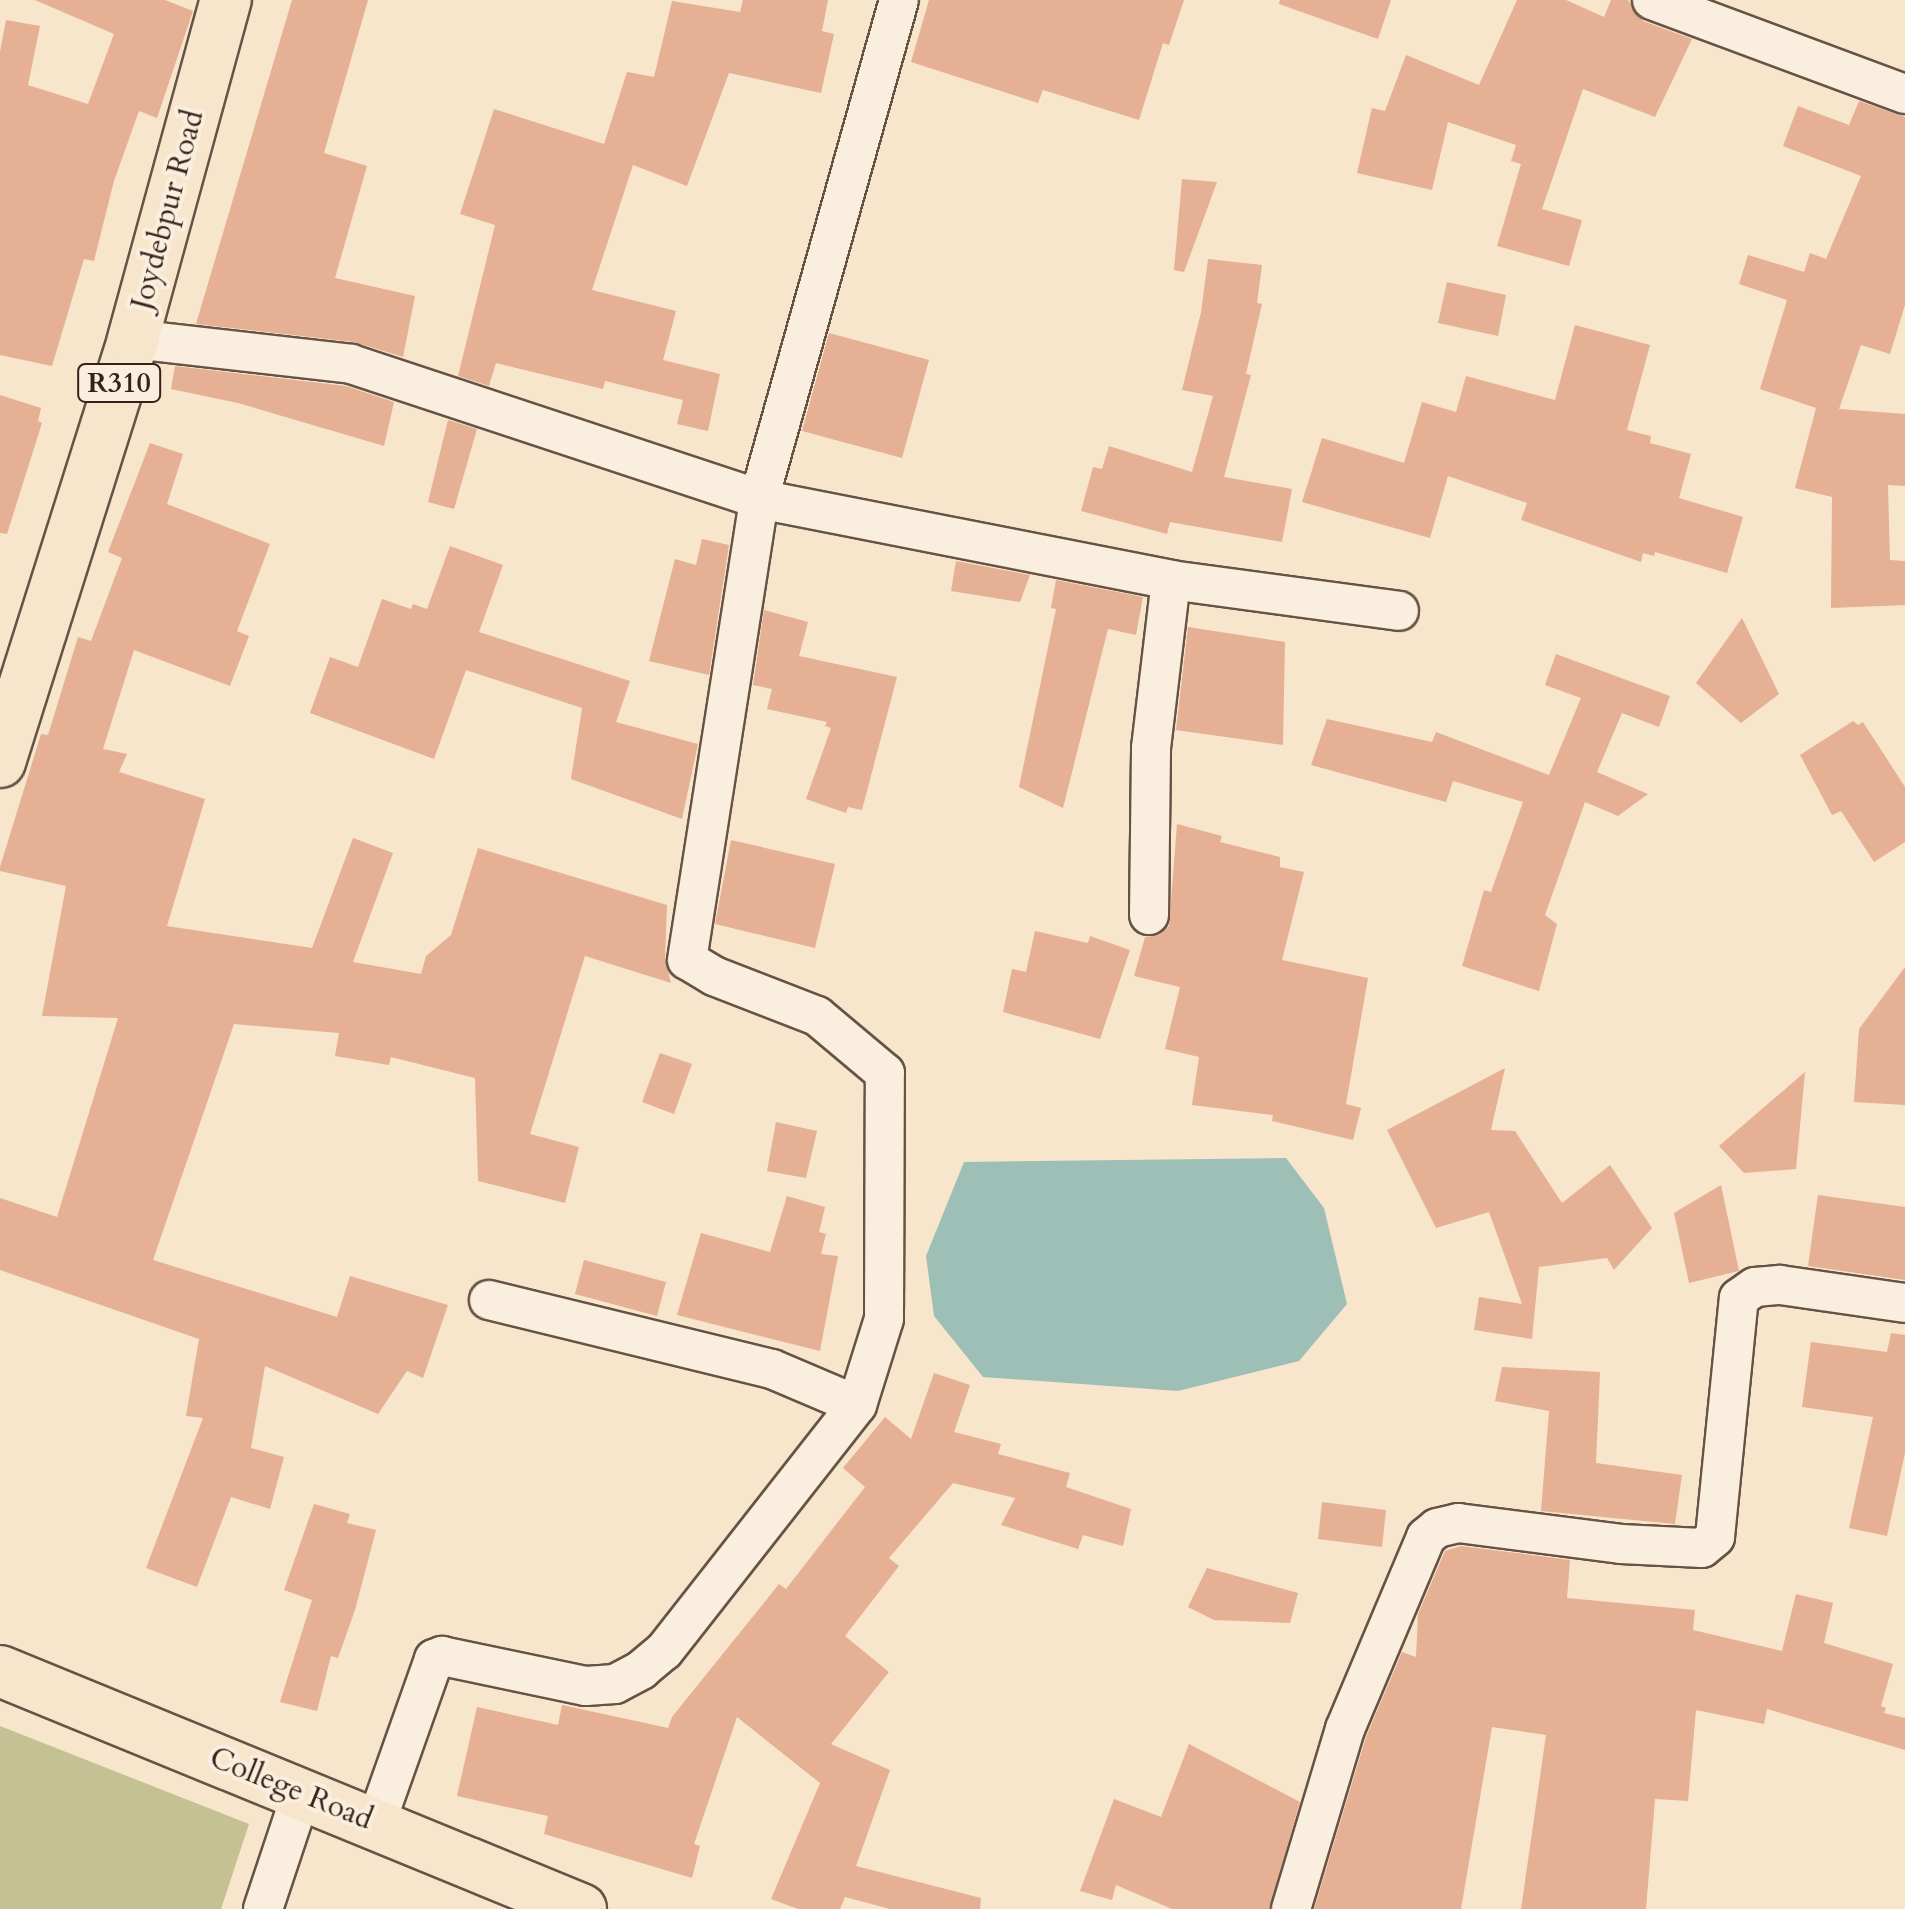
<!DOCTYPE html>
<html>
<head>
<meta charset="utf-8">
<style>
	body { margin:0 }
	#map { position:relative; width:1905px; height:1909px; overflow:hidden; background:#f7e5cc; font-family:Cardo,serif }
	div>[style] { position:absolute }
	.green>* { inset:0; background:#c4c293 }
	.water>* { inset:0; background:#9dbfb6 }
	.building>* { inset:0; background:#e5b094 }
	.roads { filter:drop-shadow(2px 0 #665345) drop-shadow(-2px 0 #665345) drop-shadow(0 2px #665345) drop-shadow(0 -2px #665345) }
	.minor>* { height:38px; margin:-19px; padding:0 19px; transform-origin:19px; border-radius:19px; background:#faeede }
	.major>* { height:50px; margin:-25px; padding:0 25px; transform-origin:25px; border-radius:25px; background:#f7e5cc }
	span { translate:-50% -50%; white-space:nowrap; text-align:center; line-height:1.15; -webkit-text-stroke:8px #faeede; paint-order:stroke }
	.shield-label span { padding:2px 8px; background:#faeede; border:2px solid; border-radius:8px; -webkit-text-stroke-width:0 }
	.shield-label { font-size:28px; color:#362218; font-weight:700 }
	.street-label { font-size:30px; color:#362218 }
</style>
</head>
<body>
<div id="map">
	<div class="green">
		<i style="clip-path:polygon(0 1726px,249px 1824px,221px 1909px,0 1909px)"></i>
	</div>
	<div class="water">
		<i style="clip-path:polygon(1286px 1158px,1324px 1208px,1347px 1304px,1299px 1361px,1178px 1391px,983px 1377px,934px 1316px,926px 1256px,964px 1162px)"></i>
	</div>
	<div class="building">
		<i style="clip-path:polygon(35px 0,165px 0,193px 11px,157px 118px,139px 111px,114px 181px,94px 261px,84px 259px,52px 366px,0 355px,0 52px,6px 20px,40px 26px,28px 85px,88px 104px,114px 34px)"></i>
		<i style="clip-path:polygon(292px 0,368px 0,324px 153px,367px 166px,335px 278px,415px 296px,403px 357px,354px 342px,196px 324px)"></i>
		<i style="clip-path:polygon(743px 0,828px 0,822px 31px,834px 34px,821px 93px,729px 73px,687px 186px,633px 165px,592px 290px,676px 311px,663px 360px,720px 374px,708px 431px,677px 424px,683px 400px,605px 381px,603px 389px,496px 363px,489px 386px,458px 376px,495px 225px,460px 214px,494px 109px,604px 144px,627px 72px,654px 77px,672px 1px,740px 12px)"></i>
		<i style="clip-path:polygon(929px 0,1184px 0,1169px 45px,1163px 43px,1139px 120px,1043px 90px,1038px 103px,911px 62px)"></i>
		<i style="clip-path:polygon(1280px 0,1391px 0,1378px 39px,1279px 4px)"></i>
		<i style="clip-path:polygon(1517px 0,1566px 0,1604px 17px,1611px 0,1628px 0,1643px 21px,1692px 39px,1655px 117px,1583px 89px,1542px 209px,1582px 220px,1569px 266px,1497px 246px,1521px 164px,1511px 161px,1516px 145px,1448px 122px,1432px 190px,1357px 173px,1372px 108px,1385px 111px,1406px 55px,1479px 85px)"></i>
		<i style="clip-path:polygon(1859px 101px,1905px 117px,1905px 305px,1890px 354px,1861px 345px,1839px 409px,1905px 414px,1905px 486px,1888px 485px,1890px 560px,1905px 561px,1905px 605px,1831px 608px,1832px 497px,1795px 488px,1816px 408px,1760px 389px,1787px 300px,1739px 284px,1748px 255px,1804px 272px,1810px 253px,1826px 259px,1861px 176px,1783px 146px,1798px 106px,1849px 125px)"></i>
		<i style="clip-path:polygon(1182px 179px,1217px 182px,1184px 272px,1174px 270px)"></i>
		<i style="clip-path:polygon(1208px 259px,1262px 265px,1257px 303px,1262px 304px,1246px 374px,1251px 375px,1224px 477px,1292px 489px,1282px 542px,1170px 522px,1167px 534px,1081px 511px,1093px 467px,1102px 469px,1109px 446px,1192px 472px,1213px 396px,1182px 390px,1201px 312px)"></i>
		<i style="clip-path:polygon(1447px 282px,1506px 295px,1498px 336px,1438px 323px)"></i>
		<i style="clip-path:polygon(1575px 325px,1650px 345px,1627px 430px,1651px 436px,1650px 443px,1691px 454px,1679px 498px,1743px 517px,1727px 573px,1655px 552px,1654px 556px,1643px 553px,1641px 562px,1521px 520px,1527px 503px,1448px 476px,1430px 538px,1302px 502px,1322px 438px,1404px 463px,1422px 402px,1456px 412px,1466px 376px,1555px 400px)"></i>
		<i style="clip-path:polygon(829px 333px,929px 360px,902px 458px,802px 431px)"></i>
		<i style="clip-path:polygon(175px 366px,346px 386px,394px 402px,384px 446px,238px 403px,171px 389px)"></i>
		<i style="clip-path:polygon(0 395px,41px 408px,38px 421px,42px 423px,7px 534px,0 533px)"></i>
		<i style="clip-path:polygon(448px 420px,477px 429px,454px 509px,428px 502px)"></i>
		<i style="clip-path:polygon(150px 443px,183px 454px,167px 504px,270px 544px,237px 631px,249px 636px,230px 686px,134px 650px,103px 749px,127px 754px,119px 772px,205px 799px,167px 926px,312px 948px,353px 838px,393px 853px,353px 962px,421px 974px,426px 956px,451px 935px,478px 848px,667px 905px,665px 958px,671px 983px,585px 956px,530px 1134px,579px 1147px,565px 1203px,478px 1181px,475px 1078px,391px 1057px,389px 1065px,335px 1056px,339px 1033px,234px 1024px,153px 1260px,337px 1317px,350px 1276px,448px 1305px,423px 1378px,407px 1371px,378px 1414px,265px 1366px,251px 1448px,284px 1457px,270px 1509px,231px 1497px,197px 1587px,146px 1568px,203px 1418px,186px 1416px,199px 1339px,0 1270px,0 1198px,57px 1217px,118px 1018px,42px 1016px,66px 886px,0 871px,0 867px,41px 734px,48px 735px,78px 637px,91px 641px,122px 558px,108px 552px)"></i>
		<i style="clip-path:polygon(702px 539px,729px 545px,709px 675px,649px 661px,675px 559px,696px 565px)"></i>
		<i style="clip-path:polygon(450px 546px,503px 565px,479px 632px,630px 681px,616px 722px,698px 744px,682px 819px,571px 779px,582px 708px,466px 670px,434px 759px,310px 713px,330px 657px,358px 667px,382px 599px,411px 609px,413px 604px,427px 609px)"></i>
		<i style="clip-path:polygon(956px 561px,1030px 575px,1020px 602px,951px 591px)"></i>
		<i style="clip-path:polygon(1056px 580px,1143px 597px,1136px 635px,1108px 629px,1063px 808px,1019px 787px,1056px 609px,1051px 608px)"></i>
		<i style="clip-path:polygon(764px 610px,808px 622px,799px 656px,897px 677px,862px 810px,848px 807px,846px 813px,806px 799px,831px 728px,825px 726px,827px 722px,767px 709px,772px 689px,753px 685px)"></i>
		<i style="clip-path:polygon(1742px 618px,1779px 694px,1741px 723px,1696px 683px)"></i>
		<i style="clip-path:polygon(1188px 627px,1285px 642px,1283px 745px,1176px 730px)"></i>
		<i style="clip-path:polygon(1556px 654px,1670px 696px,1659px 727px,1622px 713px,1597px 772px,1648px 794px,1618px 816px,1585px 802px,1545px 915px,1557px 924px,1539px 991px,1462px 966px,1484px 890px,1491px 892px,1523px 802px,1453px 781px,1446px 802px,1311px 765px,1327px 719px,1432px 742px,1436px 732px,1549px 775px,1581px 698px,1545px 685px)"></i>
		<i style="clip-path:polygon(1853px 721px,1858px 725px,1863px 722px,1905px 787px,1905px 842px,1874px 862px,1841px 811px,1832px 815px,1800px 755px)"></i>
		<i style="clip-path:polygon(1177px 824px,1222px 836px,1220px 842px,1280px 857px,1280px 867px,1304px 872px,1282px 960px,1368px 978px,1346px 1104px,1361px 1108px,1353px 1140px,1272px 1121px,1273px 1115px,1192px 1105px,1199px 1057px,1165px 1049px,1180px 987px,1134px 976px,1145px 937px,1159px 935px,1169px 926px)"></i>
		<i style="clip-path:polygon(731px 840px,835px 864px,815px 948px,715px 924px)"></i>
		<i style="clip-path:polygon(1035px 931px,1088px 943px,1090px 936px,1130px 950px,1100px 1039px,1003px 1012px,1012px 969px,1026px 972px)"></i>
		<i style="clip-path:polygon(1905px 967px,1905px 1105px,1854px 1102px,1859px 1029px)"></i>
		<i style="clip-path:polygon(660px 1053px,692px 1064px,674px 1114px,642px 1102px)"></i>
		<i style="clip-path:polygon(1505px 1068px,1491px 1130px,1515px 1131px,1562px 1203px,1610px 1165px,1652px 1228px,1614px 1270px,1607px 1258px,1539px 1267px,1532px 1339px,1474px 1330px,1479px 1297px,1522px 1304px,1489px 1212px,1436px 1228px,1387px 1130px)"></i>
		<i style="clip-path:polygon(1805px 1072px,1796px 1169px,1744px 1173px,1719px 1146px)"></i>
		<i style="clip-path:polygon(776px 1122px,817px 1131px,806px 1178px,767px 1171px)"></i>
		<i style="clip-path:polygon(1721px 1185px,1739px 1271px,1689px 1283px,1674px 1213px)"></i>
		<i style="clip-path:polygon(1818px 1195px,1905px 1207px,1905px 1280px,1808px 1266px)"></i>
		<i style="clip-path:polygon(787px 1196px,825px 1207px,819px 1232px,826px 1234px,821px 1254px,838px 1256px,820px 1351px,677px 1315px,701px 1233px,770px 1252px)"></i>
		<i style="clip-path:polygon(584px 1260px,666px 1282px,657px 1316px,575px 1294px)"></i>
		<i style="clip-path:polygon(1891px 1333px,1905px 1335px,1905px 1453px,1887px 1536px,1849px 1528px,1873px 1417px,1802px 1407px,1811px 1342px,1887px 1352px)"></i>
		<i style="clip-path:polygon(1502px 1367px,1600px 1372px,1596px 1463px,1682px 1475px,1675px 1524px,1541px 1511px,1549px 1411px,1495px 1401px)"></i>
		<i style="clip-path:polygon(934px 1373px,970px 1385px,954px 1432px,1001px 1444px,998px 1454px,1070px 1473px,1066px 1487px,1131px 1509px,1123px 1546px,1083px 1535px,1078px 1549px,1001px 1525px,1015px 1498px,953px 1483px,889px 1558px,899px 1566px,845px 1636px,889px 1672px,831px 1744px,890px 1770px,856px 1866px,981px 1898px,980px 1909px,890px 1909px,845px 1897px,840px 1909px,798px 1909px,771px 1899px,820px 1783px,737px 1717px,694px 1844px,700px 1846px,692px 1878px,544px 1834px,548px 1816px,457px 1796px,477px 1707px,558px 1725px,562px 1705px,668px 1728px,672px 1717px,779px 1584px,786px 1589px,865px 1487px,843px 1468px,885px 1417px,911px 1439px)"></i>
		<i style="clip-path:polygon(1322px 1502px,1386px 1510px,1382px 1547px,1318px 1539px)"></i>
		<i style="clip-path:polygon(314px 1504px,350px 1514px,347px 1523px,376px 1530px,355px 1610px,338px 1658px,331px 1656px,317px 1711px,280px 1702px,312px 1600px,284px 1590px)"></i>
		<i style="clip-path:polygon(1461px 1546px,1570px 1560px,1567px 1598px,1695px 1610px,1693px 1630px,1782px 1651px,1796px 1594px,1833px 1603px,1824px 1643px,1893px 1664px,1881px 1706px,1886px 1708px,1884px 1713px,1905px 1718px,1905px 1750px,1767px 1709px,1764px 1724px,1696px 1710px,1688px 1801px,1655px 1799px,1646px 1909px,1521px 1909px,1546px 1735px,1492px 1727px,1461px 1909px,1314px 1909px,1366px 1737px,1402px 1652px,1416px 1657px,1418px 1614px,1445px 1551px)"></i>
		<i style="clip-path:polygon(1207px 1568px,1298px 1593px,1290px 1623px,1214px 1620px,1188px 1607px)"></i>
		<i style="clip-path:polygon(1189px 1744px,1300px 1802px,1269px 1909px,1172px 1909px,1116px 1885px,1112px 1900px,1080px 1891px,1114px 1799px,1161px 1817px)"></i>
	</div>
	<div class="roads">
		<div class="minor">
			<i style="left:1652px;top:0;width:270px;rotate:20.4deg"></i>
			<i style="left:133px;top:339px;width:219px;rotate:6.5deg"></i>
			<i style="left:351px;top:364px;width:430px;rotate:18.3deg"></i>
			<i style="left:759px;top:499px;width:420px;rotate:11.1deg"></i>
			<i style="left:1171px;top:580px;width:230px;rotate:7.7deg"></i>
			<i style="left:1149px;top:915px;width:167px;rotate:-89.3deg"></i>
			<i style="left:1151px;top:748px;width:169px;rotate:-83.2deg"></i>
			<i style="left:489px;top:1300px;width:291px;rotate:13.7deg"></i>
			<i style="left:772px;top:1369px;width:92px;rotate:23deg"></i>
			<i style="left:857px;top:1405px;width:90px;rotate:-72.6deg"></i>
			<i style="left:884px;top:1319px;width:246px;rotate:-89.8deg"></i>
			<i style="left:885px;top:1073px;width:89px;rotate:-140deg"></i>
			<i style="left:817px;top:1016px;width:110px;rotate:-158.8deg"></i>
			<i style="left:714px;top:976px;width:31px;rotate:-149deg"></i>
			<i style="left:687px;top:960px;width:467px;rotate:-81.1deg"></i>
			<i style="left:759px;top:499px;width:518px;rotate:-74.33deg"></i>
			<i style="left:376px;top:1823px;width:174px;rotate:-70.5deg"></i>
			<i style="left:434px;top:1659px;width:9px;rotate:-21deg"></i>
			<i style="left:442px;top:1656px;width:147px;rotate:11.8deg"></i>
			<i style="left:586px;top:1686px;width:29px;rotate:-4deg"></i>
			<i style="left:615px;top:1684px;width:30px;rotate:-28deg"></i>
			<i style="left:641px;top:1670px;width:30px;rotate:-40deg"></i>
			<i style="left:664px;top:1651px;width:313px;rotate:-51.9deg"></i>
			<i style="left:263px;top:1909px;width:123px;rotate:-71.6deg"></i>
			<i style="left:1291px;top:1909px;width:188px;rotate:-73.3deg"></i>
			<i style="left:1345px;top:1729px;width:208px;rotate:-67.1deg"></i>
			<i style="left:1426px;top:1537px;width:14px;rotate:-39deg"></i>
			<i style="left:1437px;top:1528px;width:22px;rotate:-13deg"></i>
			<i style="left:1458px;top:1523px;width:164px;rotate:7.3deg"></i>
			<i style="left:1621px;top:1544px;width:81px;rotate:2.8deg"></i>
			<i style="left:1702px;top:1548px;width:17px;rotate:-40deg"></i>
			<i style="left:1715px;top:1537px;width:240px;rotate:-84.3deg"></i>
			<i style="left:1739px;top:1298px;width:19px;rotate:-35deg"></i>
			<i style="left:1755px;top:1287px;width:25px;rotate:-5deg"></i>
			<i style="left:1780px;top:1285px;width:126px;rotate:8.2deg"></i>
		</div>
		<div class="major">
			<i style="left:0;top:762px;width:443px;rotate:-72.5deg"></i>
			<i style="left:133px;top:339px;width:352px;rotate:-74.7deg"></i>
			<i style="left:0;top:1671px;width:628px;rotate:22.28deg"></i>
		</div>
	</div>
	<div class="shield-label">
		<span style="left:119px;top:383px">R310</span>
	</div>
	<div class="street-label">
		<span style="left:168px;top:210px;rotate:-75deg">Joydebpur Road</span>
		<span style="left:291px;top:1789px;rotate:22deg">College Road</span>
	</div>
</div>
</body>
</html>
